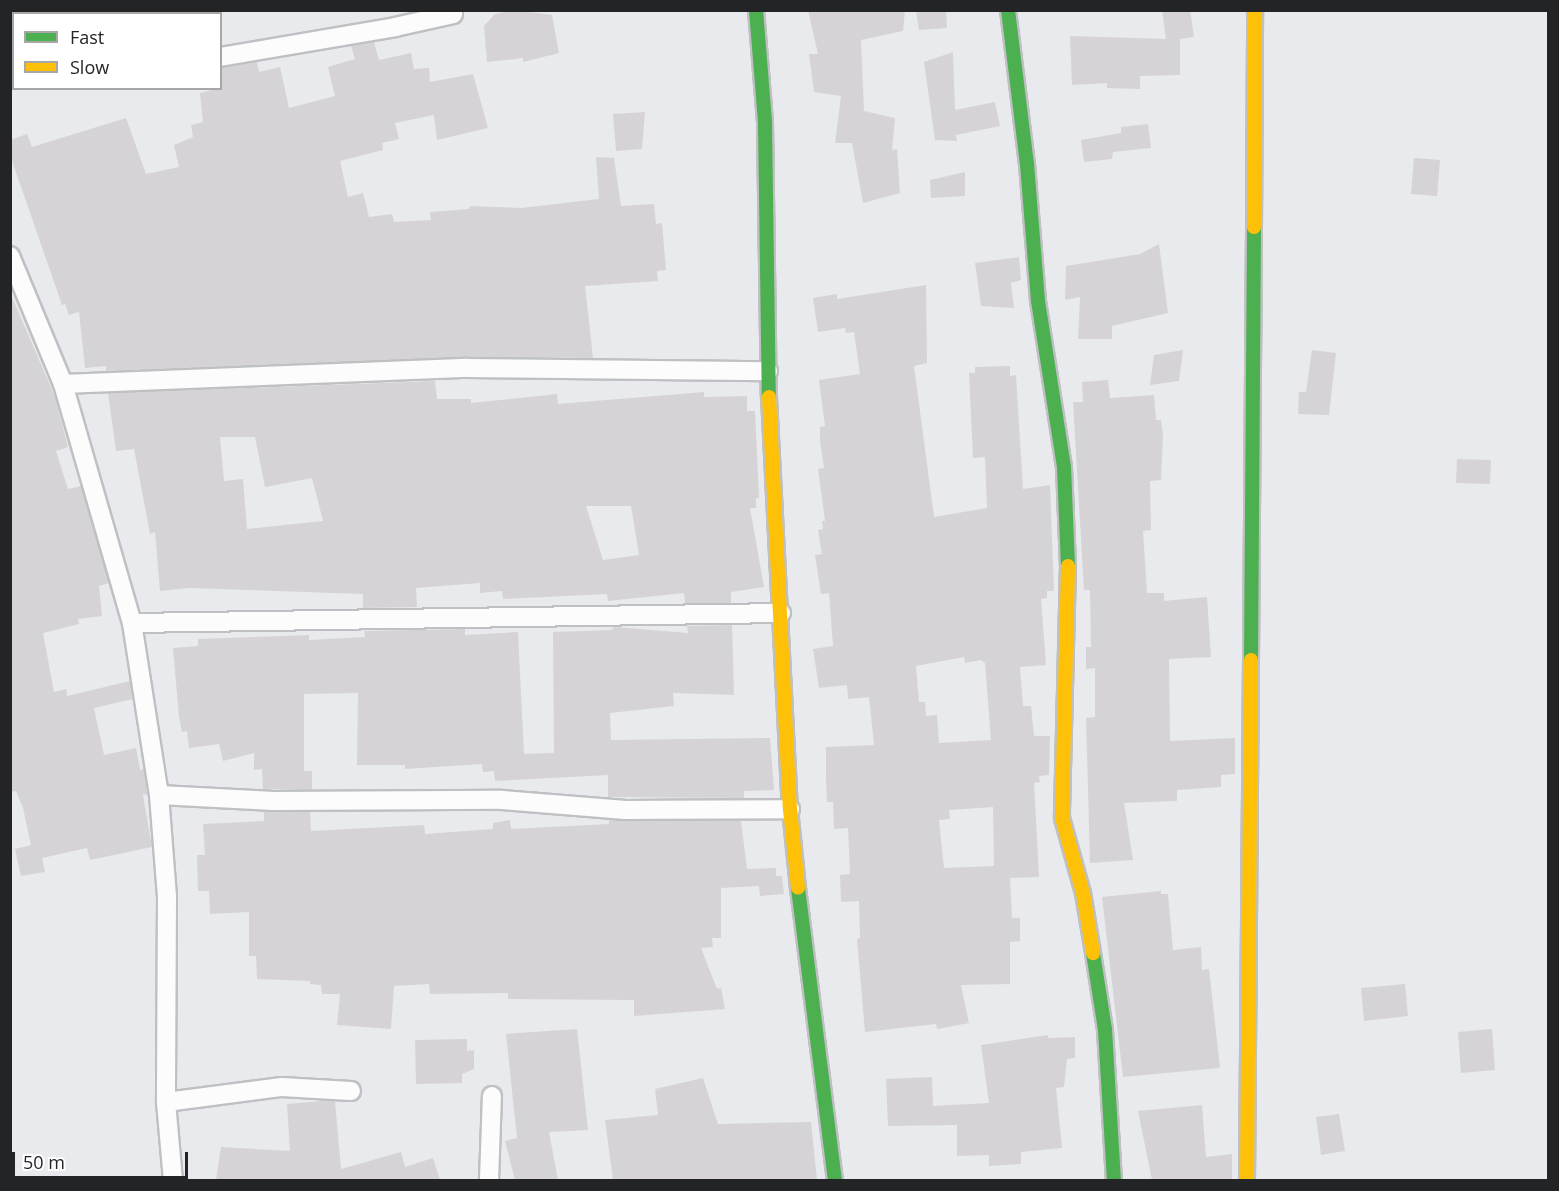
<!DOCTYPE html>
<html>
<head>
<meta charset="utf-8">
<style>
	body { margin:0 }
	#map { position:relative; width:1559px; height:1191px; overflow:hidden; background:#e9eaee; font-family:"Open Sans",sans-serif }
	div>[style] { position:absolute }
	.building>* { inset:0; background:#d5d3d5 }
	.roads { filter:drop-shadow(2px 0 #bfc0c3) drop-shadow(-2px 0 #bfc0c3) drop-shadow(0 2px #bfc0c3) drop-shadow(0 -2px #bfc0c3) }
	.street>* { height:18px; margin:-9px; padding:0 9px; transform-origin:9px; border-radius:9px; background:#fcfcfc }
	.fast>* { height:14px; margin:-7px; padding:0 7px; transform-origin:7px; border-radius:7px; background:#4caf50 }
	.slow>* { height:14px; margin:-7px; padding:0 7px; transform-origin:7px; border-radius:7px; background:#ffc107 }
	span { translate:-50% -50%; white-space:nowrap; text-align:center; line-height:1.15; -webkit-text-stroke:5px #fff; paint-order:stroke }
	.frame { position:absolute; inset:0; border:12px solid #232426; pointer-events:none }
	.legend { position:absolute; left:12px; top:12px; width:210px; height:78px; box-sizing:border-box; background:#fff; border:2px solid #a7a7a8; margin:0; padding:8px 10px; list-style:none; font-size:18px; color:#232426 }
	.legend li { display:flex; align-items:center; gap:12px; height:30px }
	.legend b { width:30px; border:2px solid #a7a7a8 }
	.scale { position:absolute; left:12px; top:1152px; width:176px; height:27px; box-sizing:border-box; border:3px solid #232426; border-top:0; padding-left:8px; font-size:18px; line-height:21px; white-space:nowrap; color:#232426; -webkit-text-stroke:4px #fff; paint-order:stroke }
</style>
</head>
<body>
<div id="map">
	<div class="building">
		<i style="clip-path:polygon(514px 10px,552px 15px,559px 53px,523px 62px,523px 58px,487px 62px,484px 26px,495px 14px)"></i>
		<i style="clip-path:polygon(808px 10px,905px 10px,903px 31px,861px 40px,864px 111px,895px 118px,892px 150px,897px 149px,900px 193px,863px 203px,852px 143px,835px 143px,841px 96px,814px 92px,809px 54px,818px 54px)"></i>
		<i style="clip-path:polygon(916px 10px,946px 10px,947px 28px,919px 30px)"></i>
		<i style="clip-path:polygon(1162px 10px,1190px 10px,1194px 37px,1180px 39px,1180px 75px,1140px 76px,1140px 89px,1107px 88px,1107px 83px,1072px 85px,1070px 36px,1166px 39px)"></i>
		<i style="clip-path:polygon(374px 42px,379px 60px,411px 53px,414px 69px,429px 68px,430px 82px,473px 74px,488px 128px,437px 140px,434px 115px,395px 123px,399px 139px,382px 143px,383px 150px,340px 161px,348px 197px,363px 193px,369px 217px,392px 214px,394px 222px,431px 220px,430px 212px,469px 209px,470px 206px,521px 208px,599px 199px,596px 157px,614px 158px,621px 206px,654px 204px,656px 224px,662px 223px,666px 270px,657px 271px,658px 281px,585px 286px,593px 358px,468px 357px,106px 371px,106px 366px,85px 368px,79px 312px,69px 315px,65px 304px,62px 305px,10px 155px,10px 140px,27px 134px,32px 147px,126px 118px,146px 174px,179px 167px,174px 145px,193px 137px,191px 125px,203px 122px,200px 93px,220px 88px,220px 68px,257px 62px,259px 72px,280px 67px,289px 108px,335px 96px,328px 67px,355px 59px,351px 46px)"></i>
		<i style="clip-path:polygon(953px 52px,955px 110px,995px 102px,1000px 126px,956px 135px,957px 141px,935px 140px,924px 62px)"></i>
		<i style="clip-path:polygon(645px 112px,642px 149px,616px 151px,613px 114px)"></i>
		<i style="clip-path:polygon(1148px 124px,1151px 148px,1113px 152px,1112px 159px,1084px 162px,1081px 140px,1121px 133px,1121px 127px)"></i>
		<i style="clip-path:polygon(1414px 158px,1440px 160px,1437px 196px,1411px 194px)"></i>
		<i style="clip-path:polygon(965px 172px,965px 196px,931px 198px,930px 180px)"></i>
		<i style="clip-path:polygon(1159px 244px,1168px 313px,1112px 326px,1112px 339px,1078px 339px,1080px 297px,1065px 300px,1066px 266px,1140px 254px)"></i>
		<i style="clip-path:polygon(1019px 257px,1021px 280px,1011px 283px,1014px 308px,981px 306px,975px 263px)"></i>
		<i style="clip-path:polygon(evenodd,926px 285px,927px 363px,914px 366px,934px 517px,987px 508px,985px 457px,973px 458px,969px 373px,975px 373px,975px 367px,1010px 366px,1010px 376px,1016px 375px,1023px 489px,1050px 485px,1054px 591px,1047px 591px,1047px 598px,1041px 599px,1046px 665px,1020px 667px,1023px 706px,1031px 706px,1034px 736px,1050px 736px,1049px 775px,1039px 776px,1040px 782px,1034px 783px,1039px 877px,1010px 878px,1012px 918px,1020px 918px,1020px 941px,1010px 942px,1010px 984px,961px 985px,969px 1023px,937px 1029px,936px 1024px,865px 1032px,857px 939px,860px 938px,859px 901px,841px 902px,840px 875px,850px 874px,848px 828px,834px 829px,833px 802px,827px 802px,826px 777px,826px 747px,874px 745px,869px 697px,848px 699px,847px 685px,819px 688px,813px 649px,833px 646px,829px 593px,821px 594px,815px 555px,822px 554px,818px 530px,823px 529px,822px 521px,825px 521px,818px 469px,824px 468px,820px 441px,820px 427px,825px 426px,819px 380px,860px 374px,854px 332px,846px 333px,845px 328px,818px 332px,813px 298px,837px 294px,837px 299px,926px 285px,964px 657px,965px 663px,981px 660px,985px 663px,991px 740px,939px 743px,937px 715px,926px 716px,925px 702px,919px 702px,916px 666px,964px 657px,926px 285px,993px 807px,994px 866px,944px 868px,939px 820px,950px 819px,949px 810px,993px 807px)"></i>
		<i style="clip-path:polygon(12px 297px,55px 397px,68px 447px,56px 451px,68px 489px,81px 486px,109px 583px,99px 586px,102px 616px,78px 619px,79px 624px,43px 633px,54px 692px,66px 689px,67px 696px,130px 681px,133px 699px,94px 708px,104px 755px,136px 748px,140px 770px,144px 769px,147px 794px,143px 795px,152px 847px,90px 860px,87px 848px,42px 858px,45px 872px,21px 876px,15px 849px,31px 845px,23px 808px,16px 791px,10px 792px)"></i>
		<i style="clip-path:polygon(1183px 350px,1179px 381px,1150px 385px,1154px 355px)"></i>
		<i style="clip-path:polygon(1312px 350px,1336px 353px,1329px 415px,1298px 414px,1299px 392px,1306px 392px)"></i>
		<i style="clip-path:polygon(1108px 380px,1110px 398px,1154px 395px,1156px 420px,1161px 420px,1163px 435px,1161px 480px,1150px 481px,1151px 530px,1143px 531px,1147px 593px,1164px 593px,1164px 601px,1207px 597px,1211px 657px,1169px 659px,1170px 741px,1235px 738px,1235px 774px,1221px 775px,1221px 787px,1177px 790px,1177px 801px,1124px 803px,1133px 860px,1090px 863px,1086px 718px,1095px 717px,1095px 668px,1086px 669px,1086px 647px,1091px 647px,1090px 590px,1084px 590px,1073px 402px,1083px 402px,1082px 382px)"></i>
		<i style="clip-path:polygon(evenodd,435px 381px,437px 399px,471px 399px,471px 403px,557px 394px,558px 404px,704px 392px,704px 397px,747px 396px,747px 411px,755px 411px,759px 498px,756px 498px,756px 508px,750px 508px,764px 587px,731px 592px,731px 603px,685px 603px,684px 593px,608px 601px,607px 594px,503px 599px,502px 591px,480px 593px,480px 583px,416px 588px,417px 607px,363px 608px,363px 594px,189px 588px,160px 591px,155px 532px,150px 534px,134px 449px,116px 451px,108px 393px,435px 381px,220px 437px,255px 437px,265px 487px,312px 478px,323px 521px,247px 529px,243px 479px,224px 481px,220px 437px,435px 381px,586px 506px,631px 506px,639px 555px,603px 560px,586px 506px)"></i>
		<i style="clip-path:polygon(1457px 459px,1491px 460px,1490px 484px,1456px 483px)"></i>
		<i style="clip-path:polygon(732px 625px,734px 695px,673px 693px,674px 706px,610px 713px,611px 740px,770px 738px,774px 790px,744px 791px,744px 798px,608px 797px,608px 775px,495px 781px,494px 771px,483px 772px,482px 764px,405px 769px,405px 765px,357px 765px,358px 693px,304px 694px,304px 771px,312px 771px,312px 790px,263px 789px,262px 769px,254px 770px,254px 753px,223px 761px,219px 744px,189px 748px,187px 731px,182px 732px,179px 717px,173px 648px,198px 646px,198px 639px,309px 635px,309px 640px,365px 637px,364px 631px,465px 629px,465px 635px,518px 632px,524px 754px,554px 753px,553px 632px,611px 630px,614px 627px,688px 633px,687px 626px)"></i>
		<i style="clip-path:polygon(264px 812px,310px 812px,311px 831px,424px 825px,425px 834px,493px 829px,493px 823px,510px 820px,511px 829px,609px 824px,609px 820px,741px 821px,747px 869px,776px 868px,776px 876px,782px 876px,784px 894px,760px 896px,759px 886px,721px 888px,721px 938px,712px 938px,713px 947px,701px 948px,717px 989px,721px 988px,725px 1009px,634px 1016px,634px 1000px,508px 999px,508px 993px,430px 994px,429px 984px,394px 986px,391px 1029px,337px 1025px,340px 994px,322px 994px,321px 985px,310px 984px,310px 981px,257px 979px,256px 956px,249px 956px,249px 912px,210px 914px,209px 891px,198px 891px,197px 855px,205px 855px,203px 824px,264px 821px)"></i>
		<i style="clip-path:polygon(1161px 891px,1161px 894px,1168px 894px,1173px 950px,1201px 947px,1202px 970px,1209px 969px,1220px 1068px,1123px 1077px,1102px 897px)"></i>
		<i style="clip-path:polygon(1405px 984px,1408px 1016px,1364px 1021px,1361px 988px)"></i>
		<i style="clip-path:polygon(577px 1029px,588px 1130px,549px 1132px,558px 1180px,515px 1180px,505px 1141px,517px 1138px,506px 1034px)"></i>
		<i style="clip-path:polygon(1492px 1029px,1495px 1070px,1461px 1073px,1458px 1032px)"></i>
		<i style="clip-path:polygon(1048px 1035px,1048px 1038px,1075px 1037px,1075px 1058px,1067px 1059px,1064px 1087px,1056px 1088px,1062px 1148px,1021px 1152px,1021px 1164px,989px 1166px,989px 1155px,957px 1156px,957px 1125px,888px 1126px,886px 1079px,932px 1077px,933px 1106px,989px 1103px,981px 1045px)"></i>
		<i style="clip-path:polygon(467px 1039px,467px 1051px,474px 1050px,474px 1069px,462px 1074px,462px 1083px,416px 1084px,415px 1040px)"></i>
		<i style="clip-path:polygon(703px 1078px,718px 1124px,811px 1122px,817px 1180px,613px 1180px,605px 1120px,658px 1115px,655px 1089px)"></i>
		<i style="clip-path:polygon(321px 1101px,335px 1101px,341px 1169px,401px 1152px,405px 1167px,433px 1158px,440px 1180px,216px 1180px,221px 1147px,290px 1151px,287px 1104px)"></i>
		<i style="clip-path:polygon(1202px 1105px,1206px 1157px,1232px 1154px,1232px 1180px,1152px 1180px,1138px 1111px)"></i>
		<i style="clip-path:polygon(1339px 1114px,1345px 1151px,1321px 1155px,1316px 1117px)"></i>
	</div>
	<div class="roads">
		<div class="street">
			<i style="left:220px;top:57px;width:178px;rotate:-9.7deg"></i>
			<i style="left:395px;top:27px;width:59px;rotate:-12.6deg"></i>
			<i style="left:453px;top:14px;width:4px;rotate:-90deg"></i>
			<i style="left:10px;top:256px;width:139px;rotate:67.5deg"></i>
			<i style="left:63px;top:384px;width:249px;rotate:73.9deg"></i>
			<i style="left:132px;top:623px;width:174px;rotate:81.1deg"></i>
			<i style="left:159px;top:795px;width:102px;rotate:85.5deg"></i>
			<i style="left:167px;top:897px;width:205px;rotate:90.3deg"></i>
			<i style="left:166px;top:1102px;width:78px;rotate:84.9deg"></i>
			<i style="left:63px;top:384px;width:405px;rotate:-2.3deg"></i>
			<i style="left:468px;top:368px;width:300px;rotate:0.6deg"></i>
			<i style="left:132px;top:623px;width:649px;rotate:-0.88deg"></i>
			<i style="left:159px;top:795px;width:115px;rotate:3deg"></i>
			<i style="left:274px;top:801px;width:228px;rotate:-0.3deg"></i>
			<i style="left:502px;top:800px;width:124px;rotate:4.6deg"></i>
			<i style="left:626px;top:810px;width:164px;rotate:-0.3deg"></i>
			<i style="left:166px;top:1102px;width:117px;rotate:-7.4deg"></i>
			<i style="left:282px;top:1087px;width:69px;rotate:3.3deg"></i>
			<i style="left:489px;top:1180px;width:84px;rotate:-88deg"></i>
		</div>
		<div class="fast">
			<i style="left:756px;top:10px;width:113px;rotate:85.4deg"></i>
			<i style="left:765px;top:123px;width:274px;rotate:89.2deg"></i>
			<i style="left:1008px;top:10px;width:155px;rotate:83deg"></i>
			<i style="left:1027px;top:164px;width:137px;rotate:85.4deg"></i>
			<i style="left:1038px;top:301px;width:168px;rotate:81.1deg"></i>
			<i style="left:1064px;top:467px;width:99px;rotate:87.7deg"></i>
			<i style="left:1251px;top:660px;width:433px;rotate:-89.6deg"></i>
			<i style="left:798px;top:888px;width:294px;rotate:82.8deg"></i>
			<i style="left:1093px;top:953px;width:78px;rotate:81.1deg"></i>
			<i style="left:1105px;top:1030px;width:150px;rotate:86.6deg"></i>
		</div>
		<div class="slow">
			<i style="left:1254px;top:227px;width:217px;rotate:-89.7deg"></i>
			<i style="left:769px;top:397px;width:413px;rotate:87.1deg"></i>
			<i style="left:790px;top:809px;width:79px;rotate:84.2deg"></i>
			<i style="left:1068px;top:566px;width:252px;rotate:91.4deg"></i>
			<i style="left:1062px;top:818px;width:78px;rotate:74.4deg"></i>
			<i style="left:1083px;top:893px;width:61px;rotate:80.5deg"></i>
			<i style="left:1247px;top:1180px;width:520px;rotate:-89.56deg"></i>
		</div>
	</div>
	<div class="frame"></div>
	<ul class="legend">
	<li><b style="height:8px;background:#4caf50"></b>Fast</li>
	<li><b style="height:8px;background:#ffc107"></b>Slow</li>
	</ul>
	<div class="scale">50 m</div>
</div>
</body>
</html>
